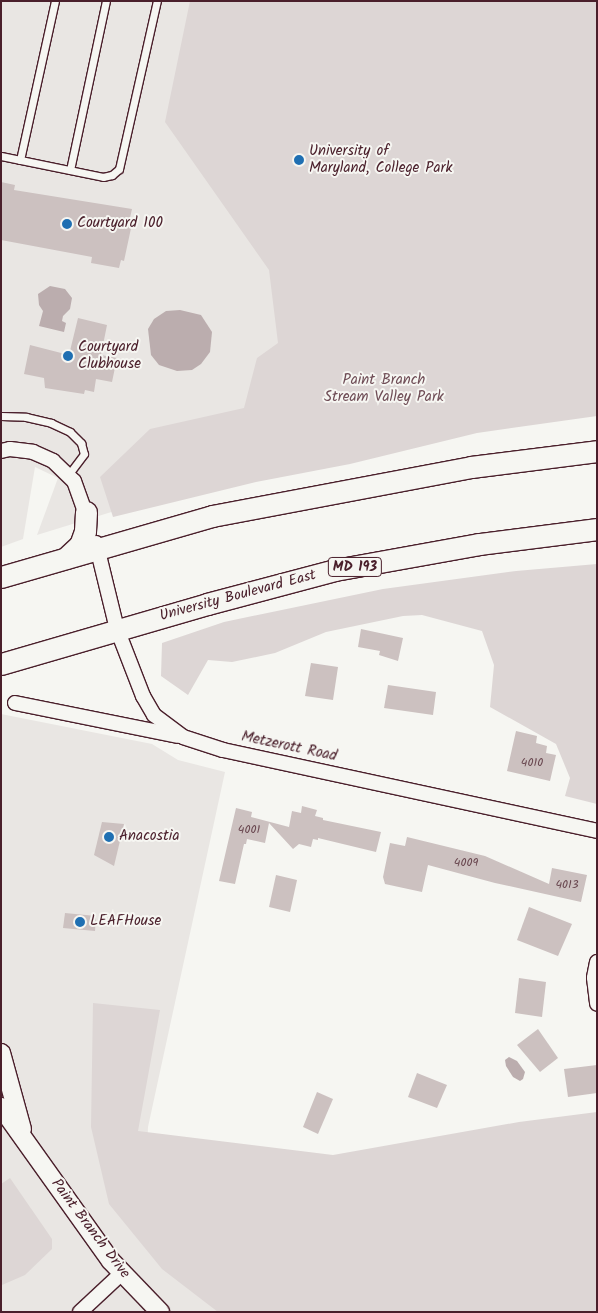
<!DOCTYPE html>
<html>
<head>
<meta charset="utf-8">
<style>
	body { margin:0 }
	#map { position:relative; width:598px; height:1313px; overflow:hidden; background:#f6f6f2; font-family:Kalam,sans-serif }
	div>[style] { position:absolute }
	.built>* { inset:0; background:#e9e6e3 }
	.green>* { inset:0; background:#ddd6d5 }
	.water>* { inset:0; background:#bbadae }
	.building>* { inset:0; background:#ccc1c0 }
	.roads { filter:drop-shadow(1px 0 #4a1f2b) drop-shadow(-1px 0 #4a1f2b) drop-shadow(0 1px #4a1f2b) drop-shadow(0 -1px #4a1f2b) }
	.service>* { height:7px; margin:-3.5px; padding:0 3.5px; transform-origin:3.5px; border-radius:3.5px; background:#f6f6f2 }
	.minor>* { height:14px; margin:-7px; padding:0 7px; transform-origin:7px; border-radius:7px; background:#f6f6f2 }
	.tertiary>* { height:18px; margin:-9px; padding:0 9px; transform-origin:9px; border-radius:9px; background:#f6f6f2 }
	.primary>* { height:21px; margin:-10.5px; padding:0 10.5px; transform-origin:10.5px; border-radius:10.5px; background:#f6f6f2 }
	.dots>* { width:14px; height:14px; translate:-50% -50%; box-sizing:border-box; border:2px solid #f6f6f2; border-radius:50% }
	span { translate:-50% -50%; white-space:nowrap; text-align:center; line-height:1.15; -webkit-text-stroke:4px #f6f6f2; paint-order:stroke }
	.number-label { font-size:12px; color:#6a4850 }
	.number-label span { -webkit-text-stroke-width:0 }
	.shield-label span { padding:1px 4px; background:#f6f6f2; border:1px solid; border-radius:4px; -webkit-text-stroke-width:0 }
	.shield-label { font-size:14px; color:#4a1f2b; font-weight:700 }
	.poi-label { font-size:15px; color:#4a1f2b }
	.left { translate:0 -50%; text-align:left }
	.park-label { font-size:15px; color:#6f4d56 }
	.street-label { font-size:15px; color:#4a1f2b }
	.frame { position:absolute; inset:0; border:2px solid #4a1f2b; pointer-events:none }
</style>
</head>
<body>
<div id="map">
	<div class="built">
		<i style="clip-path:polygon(1px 1px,597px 1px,597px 323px,160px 497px,37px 535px,58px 478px,35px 467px,23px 539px,1px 547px)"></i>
		<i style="clip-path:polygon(1px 714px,152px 744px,178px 760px,225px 772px,148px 1127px,146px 1184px,597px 1312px,1px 1312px)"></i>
	</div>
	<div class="green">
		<i style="clip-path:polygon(190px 1px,597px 1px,597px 416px,477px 433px,350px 464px,256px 482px,113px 517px,100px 477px,150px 429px,244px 408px,257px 358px,278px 343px,269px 270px,165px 122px)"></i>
		<i style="clip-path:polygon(597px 564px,597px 804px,565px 796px,570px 778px,556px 744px,490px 707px,494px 665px,482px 631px,422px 615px,403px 616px,326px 632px,275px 653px,232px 662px,208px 660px,188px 695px,161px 676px,162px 643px,224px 622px,383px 589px,516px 571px)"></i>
		<i style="clip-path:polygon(93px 1003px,160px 1010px,138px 1131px,333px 1155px,519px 1122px,597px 1112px,597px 1312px,218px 1312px,162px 1269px,109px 1204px,91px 1127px)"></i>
		<i style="clip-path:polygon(10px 1178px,52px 1239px,52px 1249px,25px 1275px,2px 1285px,1px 1184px)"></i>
	</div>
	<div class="water">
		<i style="clip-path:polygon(50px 286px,65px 289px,72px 298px,70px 309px,63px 316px,62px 321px,66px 323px,64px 332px,39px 326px,43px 311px,39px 305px,38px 294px)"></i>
		<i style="clip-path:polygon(180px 310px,201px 315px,212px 332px,210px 352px,201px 364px,192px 370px,177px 371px,159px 365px,151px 355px,148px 329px,154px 319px,166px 311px)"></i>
		<i style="clip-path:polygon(509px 1057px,517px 1061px,525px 1072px,523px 1079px,520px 1081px,513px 1077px,506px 1066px,505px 1060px)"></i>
	</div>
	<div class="building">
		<i style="clip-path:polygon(1px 182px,15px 185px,14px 190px,132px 209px,130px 218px,133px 219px,124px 261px,121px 260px,119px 268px,91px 263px,92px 257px,1px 240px)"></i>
		<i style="clip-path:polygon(78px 318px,107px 325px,101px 355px,117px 358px,112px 382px,96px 379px,94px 392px,85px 390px,84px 394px,45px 388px,44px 378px,24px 374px,30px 345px,69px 355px)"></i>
		<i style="clip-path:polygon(361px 629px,403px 638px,398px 661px,379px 655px,380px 651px,358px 647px)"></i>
		<i style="clip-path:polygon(311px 663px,338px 667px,333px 700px,305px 696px)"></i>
		<i style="clip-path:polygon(388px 685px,436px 692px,433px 715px,384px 708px)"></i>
		<i style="clip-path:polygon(516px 731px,537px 736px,536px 743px,547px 746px,546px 753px,556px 755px,550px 781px,507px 771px)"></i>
		<i style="clip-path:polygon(302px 806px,317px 810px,315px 816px,323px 818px,323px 820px,381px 832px,376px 852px,318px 838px,318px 840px,313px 839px,311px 847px,299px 844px,293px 849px,269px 823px,265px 843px,247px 839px,246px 844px,244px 844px,235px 884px,219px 881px,236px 808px,252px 812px,251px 817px,289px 827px,292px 811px,301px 813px)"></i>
		<i style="clip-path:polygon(102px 822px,124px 824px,114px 866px,94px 855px)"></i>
		<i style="clip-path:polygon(407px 837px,485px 856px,549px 884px,552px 868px,587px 875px,581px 902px,495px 883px,428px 865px,422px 892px,385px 884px,383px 877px,390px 843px,405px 846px)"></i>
		<i style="clip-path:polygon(276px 875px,297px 880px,290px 912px,269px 907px)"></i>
		<i style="clip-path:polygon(529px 907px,572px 924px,558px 956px,517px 940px)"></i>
		<i style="clip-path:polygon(65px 913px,96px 916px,95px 931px,63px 928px)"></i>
		<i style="clip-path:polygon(519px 978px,546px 982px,542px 1017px,515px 1013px)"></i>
		<i style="clip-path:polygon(538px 1029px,558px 1058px,540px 1072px,517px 1045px)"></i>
		<i style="clip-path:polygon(597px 1065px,597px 1093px,568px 1097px,564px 1069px)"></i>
		<i style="clip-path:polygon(417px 1073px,447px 1085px,437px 1108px,408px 1097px)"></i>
		<i style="clip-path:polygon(317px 1092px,333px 1099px,318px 1134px,303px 1127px)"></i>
	</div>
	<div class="roads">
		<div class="service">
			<i style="left:1px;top:156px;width:104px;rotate:11.6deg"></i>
			<i style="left:103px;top:177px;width:9px;rotate:-13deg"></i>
			<i style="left:112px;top:175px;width:9px;rotate:-41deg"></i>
			<i style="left:119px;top:169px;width:172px;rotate:-77.3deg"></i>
			<i style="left:20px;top:160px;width:163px;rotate:-77.6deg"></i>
			<i style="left:70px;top:170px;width:173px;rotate:-78deg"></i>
			<i style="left:1px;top:416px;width:25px;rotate:2deg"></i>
			<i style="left:26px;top:417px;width:26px;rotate:13deg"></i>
			<i style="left:51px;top:423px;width:21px;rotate:25deg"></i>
			<i style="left:70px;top:432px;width:16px;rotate:45deg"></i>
			<i style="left:81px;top:443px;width:11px;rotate:75deg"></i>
			<i style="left:84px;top:454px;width:26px;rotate:127deg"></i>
		</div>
		<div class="minor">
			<i style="left:1px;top:451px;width:9px;rotate:-13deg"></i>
			<i style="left:10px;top:449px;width:23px;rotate:7deg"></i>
			<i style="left:33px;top:452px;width:22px;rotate:24deg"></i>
			<i style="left:53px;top:461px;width:29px;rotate:44deg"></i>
			<i style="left:74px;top:481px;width:41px;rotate:70.3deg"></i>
			<i style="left:96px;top:543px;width:89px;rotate:76.3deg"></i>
			<i style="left:117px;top:629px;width:72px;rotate:68.8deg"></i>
			<i style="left:143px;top:696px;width:22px;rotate:60deg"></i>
			<i style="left:154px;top:715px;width:36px;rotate:37deg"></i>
			<i style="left:183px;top:737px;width:42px;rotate:18deg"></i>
			<i style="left:223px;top:750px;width:383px;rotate:12.2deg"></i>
			<i style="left:15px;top:703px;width:166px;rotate:11.4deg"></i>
			<i style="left:597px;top:962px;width:16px;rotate:101deg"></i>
			<i style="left:594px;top:978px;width:26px;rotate:83deg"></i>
			<i style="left:80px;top:1312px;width:57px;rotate:-42.9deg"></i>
		</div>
		<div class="tertiary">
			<i style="left:1px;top:1053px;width:79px;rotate:74.6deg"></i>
			<i style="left:1px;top:1107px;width:189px;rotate:54.5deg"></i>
			<i style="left:111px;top:1261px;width:71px;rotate:46.1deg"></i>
		</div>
		<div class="primary">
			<i style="left:66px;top:558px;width:19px;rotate:-43deg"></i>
			<i style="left:80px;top:545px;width:15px;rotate:-70deg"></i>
			<i style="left:85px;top:531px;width:19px;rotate:-87deg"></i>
			<i style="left:1px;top:577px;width:220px;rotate:-16.1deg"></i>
			<i style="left:212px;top:516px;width:264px;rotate:-10.7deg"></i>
			<i style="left:471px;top:467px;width:127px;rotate:-7.2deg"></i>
			<i style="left:1px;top:664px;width:215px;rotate:-16.2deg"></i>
			<i style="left:207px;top:604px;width:132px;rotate:-14.9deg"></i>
			<i style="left:335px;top:570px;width:146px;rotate:-10.2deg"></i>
			<i style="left:479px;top:544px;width:119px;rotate:-7.2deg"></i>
		</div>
	</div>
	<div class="dots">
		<i style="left:299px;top:160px;background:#1f6fb2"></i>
		<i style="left:67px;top:224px;background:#1f6fb2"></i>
		<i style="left:68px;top:356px;background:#1f6fb2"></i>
		<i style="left:109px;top:837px;background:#1f6fb2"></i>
		<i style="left:80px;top:922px;background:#1f6fb2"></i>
	</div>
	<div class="number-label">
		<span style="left:532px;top:763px">4010</span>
		<span style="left:249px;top:830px">4001</span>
		<span style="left:466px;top:863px">4009</span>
		<span style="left:567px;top:885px">4013</span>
	</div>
	<div class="shield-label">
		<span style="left:355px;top:567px">MD 193</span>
	</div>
	<div class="poi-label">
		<span class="left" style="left:309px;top:160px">University of<br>Maryland, College Park</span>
		<span class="left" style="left:77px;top:224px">Courtyard 100</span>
		<span class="left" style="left:78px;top:356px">Courtyard<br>Clubhouse</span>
		<span class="left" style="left:119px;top:837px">Anacostia</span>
		<span class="left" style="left:90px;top:922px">LEAFHouse</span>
	</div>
	<div class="park-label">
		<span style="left:384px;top:389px">Paint Branch<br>Stream Valley Park</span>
	</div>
	<div class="street-label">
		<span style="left:238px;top:596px;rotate:-15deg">University Boulevard East</span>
		<span style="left:289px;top:747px;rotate:12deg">Metzerott Road</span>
		<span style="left:90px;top:1229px;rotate:53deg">Paint Branch Drive</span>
	</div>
	<div class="frame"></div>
</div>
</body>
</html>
